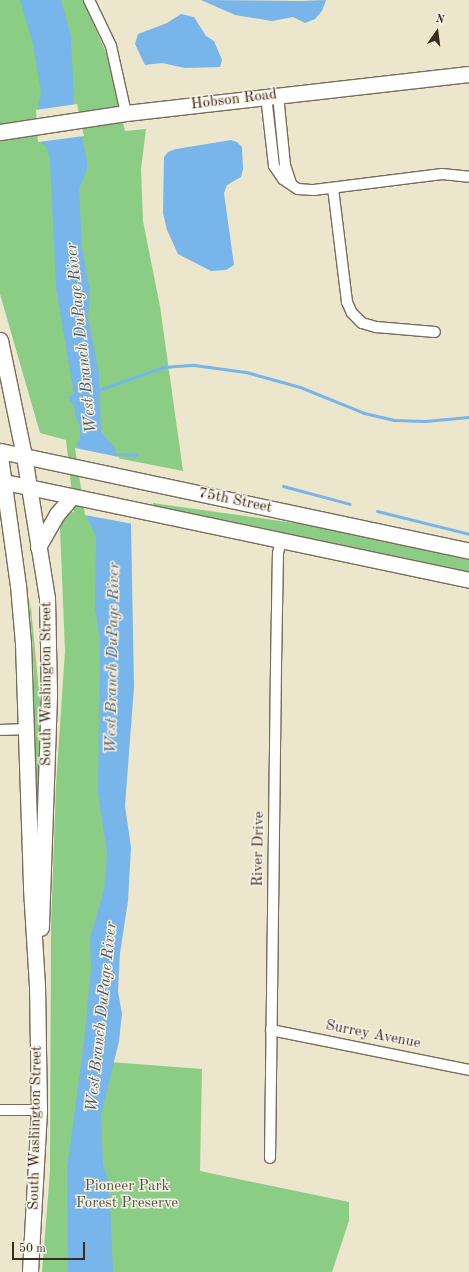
<!DOCTYPE html>
<html>
<head>
<meta charset="utf-8">
<style>
	body { margin:0 }
	#map { position:relative; width:469px; height:1272px; overflow:hidden; background:#ece7cc; font-family:"Old Standard TT",serif }
	div>[style] { position:absolute }
	.green>* { inset:0; background:#8ccd86 }
	.water>* { inset:0; background:#77b5ea }
	.pier>* { inset:0; background:#ece7cc }
	.stream>* { height:3px; margin:-1.5px; padding:0 1.5px; transform-origin:1.5px; border-radius:1.5px; background:#77b5ea }
	.roads { filter:drop-shadow(1px 0 #796c5b) drop-shadow(-1px 0 #796c5b) drop-shadow(0 1px #796c5b) drop-shadow(0 -1px #796c5b) }
	.minor>* { height:10px; margin:-5px; padding:0 5px; transform-origin:5px; border-radius:5px; background:#fff }
	.secondary>* { height:15px; margin:-7.5px; padding:0 7.5px; transform-origin:7.5px; border-radius:7.5px; background:#fff }
	span { translate:-50% -50%; white-space:nowrap; text-align:center; line-height:1.15; -webkit-text-stroke:3px #f7f3e8; paint-order:stroke }
	.street-label { font-size:15px; color:#3b2a1e }
	.park-label { font-size:15px; color:#4f5338 }
	.water-label { font-size:16px; color:#4d545b; font-style:italic }
	.north { position:absolute; left:417px; top:12px; width:40px; height:40px; -webkit-text-stroke:3px #f7f3e8; paint-order:stroke; rotate:14deg; font-size:11px; font-weight:700; line-height:16px; text-align:center; color:#3b2a1e }
	.north::after { content:''; display:block; margin:auto; width:14px; height:18px; background:#3b2a1e; clip-path:polygon(50% 0,100% 100%,50% 72%,0 100%) }
	.scale { position:absolute; left:12px; top:1242px; width:73px; height:18px; box-sizing:border-box; border:2px solid #3b2a1e; border-top:0; padding-left:5px; font-size:12px; line-height:14px; white-space:nowrap; color:#3b2a1e; -webkit-text-stroke:3px #f7f3e8; paint-order:stroke }
</style>
</head>
<body>
<div id="map">
	<div class="green">
		<i style="clip-path:polygon(0 0,83px 0,107px 55px,125px 131px,146px 129px,141px 169px,143px 221px,160px 306px,183px 471px,117px 458px,119px 849px,97px 1061px,202px 1069px,200px 1171px,349px 1202px,349px 1221px,332px 1272px,42px 1272px,50px 1171px,51px 927px,56px 786px,65px 651px,60px 528px,67px 513px,74px 512px,66px 440px,40px 433px,0 294px)"></i>
		<i style="clip-path:polygon(153px 503px,315px 526px,469px 560px,469px 573px,153px 506px)"></i>
		<i style="clip-path:polygon(29px 599px,31px 608px,43px 733px,36px 848px,33px 652px)"></i>
	</div>
	<div class="water">
		<i style="clip-path:polygon(20px 0,61px 0,71px 37px,74px 103px,87px 160px,87px 170px,79px 189px,82px 248px,90px 291px,88px 318px,99px 373px,101px 432px,115px 448px,131px 524px,134px 687px,125px 806px,131px 847px,128px 901px,120px 953px,118px 991px,122px 1014px,119px 1041px,101px 1116px,103px 1165px,109px 1182px,113px 1272px,68px 1272px,67px 1168px,84px 1042px,91px 969px,90px 938px,104px 890px,106px 870px,107px 853px,98px 793px,100px 641px,95px 608px,96px 536px,87px 518px,77px 443px,80px 439px,80px 425px,76px 419px,74px 406px,69px 399px,68px 397px,74px 394px,56px 288px,50px 162px,47px 148px,41px 143px,38px 108px,41px 92px,33px 44px)"></i>
		<i style="clip-path:polygon(201px 0,300px 1px,326px 0,322px 11px,315px 19px,305px 23px,293px 17px,272px 21px,235px 15px)"></i>
		<i style="clip-path:polygon(181px 14px,194px 17px,206px 36px,214px 41px,222px 60px,220px 67px,185px 68px,162px 63px,145px 65px,135px 44px,138px 34px,167px 23px)"></i>
		<i style="clip-path:polygon(231px 140px,237px 142px,242px 147px,243px 169px,241px 177px,227px 185px,224px 193px,234px 265px,226px 270px,211px 271px,178px 254px,167px 230px,163px 213px,164px 157px,168px 152px,176px 149px)"></i>
	</div>
	<div class="pier">
		<i style="clip-path:polygon(77px 104px,84px 136px,38px 142px,36px 110px)"></i>
		<i style="clip-path:polygon(75px 448px,119px 457px,133px 524px,85px 515px)"></i>
	</div>
	<div class="stream">
		<i style="left:96px;top:391px;width:71px;rotate:-19.7deg"></i>
		<i style="left:163px;top:367px;width:31px;rotate:-4deg"></i>
		<i style="left:194px;top:365px;width:52px;rotate:7.7deg"></i>
		<i style="left:246px;top:372px;width:56px;rotate:15.5deg"></i>
		<i style="left:300px;top:387px;width:69px;rotate:22.1deg"></i>
		<i style="left:364px;top:413px;width:31px;rotate:13deg"></i>
		<i style="left:394px;top:420px;width:31px;rotate:2deg"></i>
		<i style="left:425px;top:421px;width:44px;rotate:-5.2deg"></i>
		<i style="left:113px;top:454px;width:24px;rotate:2deg"></i>
		<i style="left:283px;top:486px;width:69px;rotate:15deg"></i>
		<i style="left:377px;top:511px;width:95px;rotate:14deg"></i>
	</div>
	<div class="roads">
		<div class="minor">
			<i style="left:89px;top:0;width:51px;rotate:64.4deg"></i>
			<i style="left:111px;top:46px;width:69px;rotate:77.4deg"></i>
			<i style="left:278px;top:95px;width:70px;rotate:84.3deg"></i>
			<i style="left:285px;top:165px;width:20px;rotate:72deg"></i>
			<i style="left:266px;top:96px;width:70px;rotate:83.5deg"></i>
			<i style="left:274px;top:166px;width:16px;rotate:55deg"></i>
			<i style="left:283px;top:179px;width:18px;rotate:34deg"></i>
			<i style="left:298px;top:189px;width:16px;rotate:4deg"></i>
			<i style="left:314px;top:190px;width:129px;rotate:-7.1deg"></i>
			<i style="left:442px;top:174px;width:27px;rotate:6deg"></i>
			<i style="left:333px;top:188px;width:115px;rotate:83deg"></i>
			<i style="left:347px;top:302px;width:12px;rotate:66deg"></i>
			<i style="left:352px;top:313px;width:14px;rotate:45deg"></i>
			<i style="left:362px;top:323px;width:15px;rotate:16deg"></i>
			<i style="left:376px;top:327px;width:59px;rotate:4.8deg"></i>
			<i style="left:0;top:730px;width:26px;rotate:-2deg"></i>
			<i style="left:271px;top:1030px;width:202px;rotate:11.4deg"></i>
			<i style="left:0;top:1110px;width:39px"></i>
			<i style="left:270px;top:1158px;width:492px;rotate:-89.3deg"></i>
			<i style="left:276px;top:666px;width:113px;rotate:-89deg"></i>
			<i style="left:278px;top:553px;width:12px;rotate:-76deg"></i>
		</div>
		<div class="secondary">
			<i style="left:0;top:132px;width:127px;rotate:-8.6deg"></i>
			<i style="left:126px;top:113px;width:345px;rotate:-6.5deg"></i>
			<i style="left:0;top:340px;width:118px;rotate:78.3deg"></i>
			<i style="left:24px;top:456px;width:144px;rotate:80.8deg"></i>
			<i style="left:47px;top:598px;width:97px;rotate:88.8deg"></i>
			<i style="left:49px;top:695px;width:233px;rotate:92deg"></i>
			<i style="left:0;top:451px;width:480px;rotate:12deg"></i>
			<i style="left:0;top:456px;width:130px;rotate:82.1deg"></i>
			<i style="left:18px;top:585px;width:58px;rotate:85.1deg"></i>
			<i style="left:23px;top:643px;width:245px;rotate:88.1deg"></i>
			<i style="left:31px;top:888px;width:97px;rotate:86.5deg"></i>
			<i style="left:37px;top:985px;width:125px;rotate:89.1deg"></i>
			<i style="left:39px;top:1110px;width:162px;rotate:93.2deg"></i>
			<i style="left:0;top:481px;width:479px;rotate:11.9deg"></i>
			<i style="left:38px;top:547px;width:38px;rotate:-60deg"></i>
			<i style="left:57px;top:514px;width:23px;rotate:-49deg"></i>
		</div>
	</div>
	<div class="street-label">
		<span style="left:234px;top:100px;rotate:-7deg">Hobson Road</span>
		<span style="left:235px;top:501px;rotate:12deg">75th Street</span>
		<span style="left:47px;top:684px;rotate:-90deg">South Washington Street</span>
		<span style="left:259px;top:849px;rotate:-89deg">River Drive</span>
		<span style="left:373px;top:1035px;rotate:11deg">Surrey Avenue</span>
		<span style="left:36px;top:1128px;rotate:-89deg">South Washington Street</span>
	</div>
	<div class="park-label">
		<span style="left:127px;top:1195px">Pioneer Park<br>Forest Preserve</span>
	</div>
	<div class="water-label">
		<span style="left:82px;top:338px;rotate:-96deg">West Branch DuPage River</span>
		<span style="left:113px;top:658px;rotate:-89deg">West Branch DuPage River</span>
		<span style="left:102px;top:1017px;rotate:-84deg">West Branch DuPage River</span>
	</div>
	<div class="north">N</div>
	<div class="scale">50 m</div>
</div>
</body>
</html>
